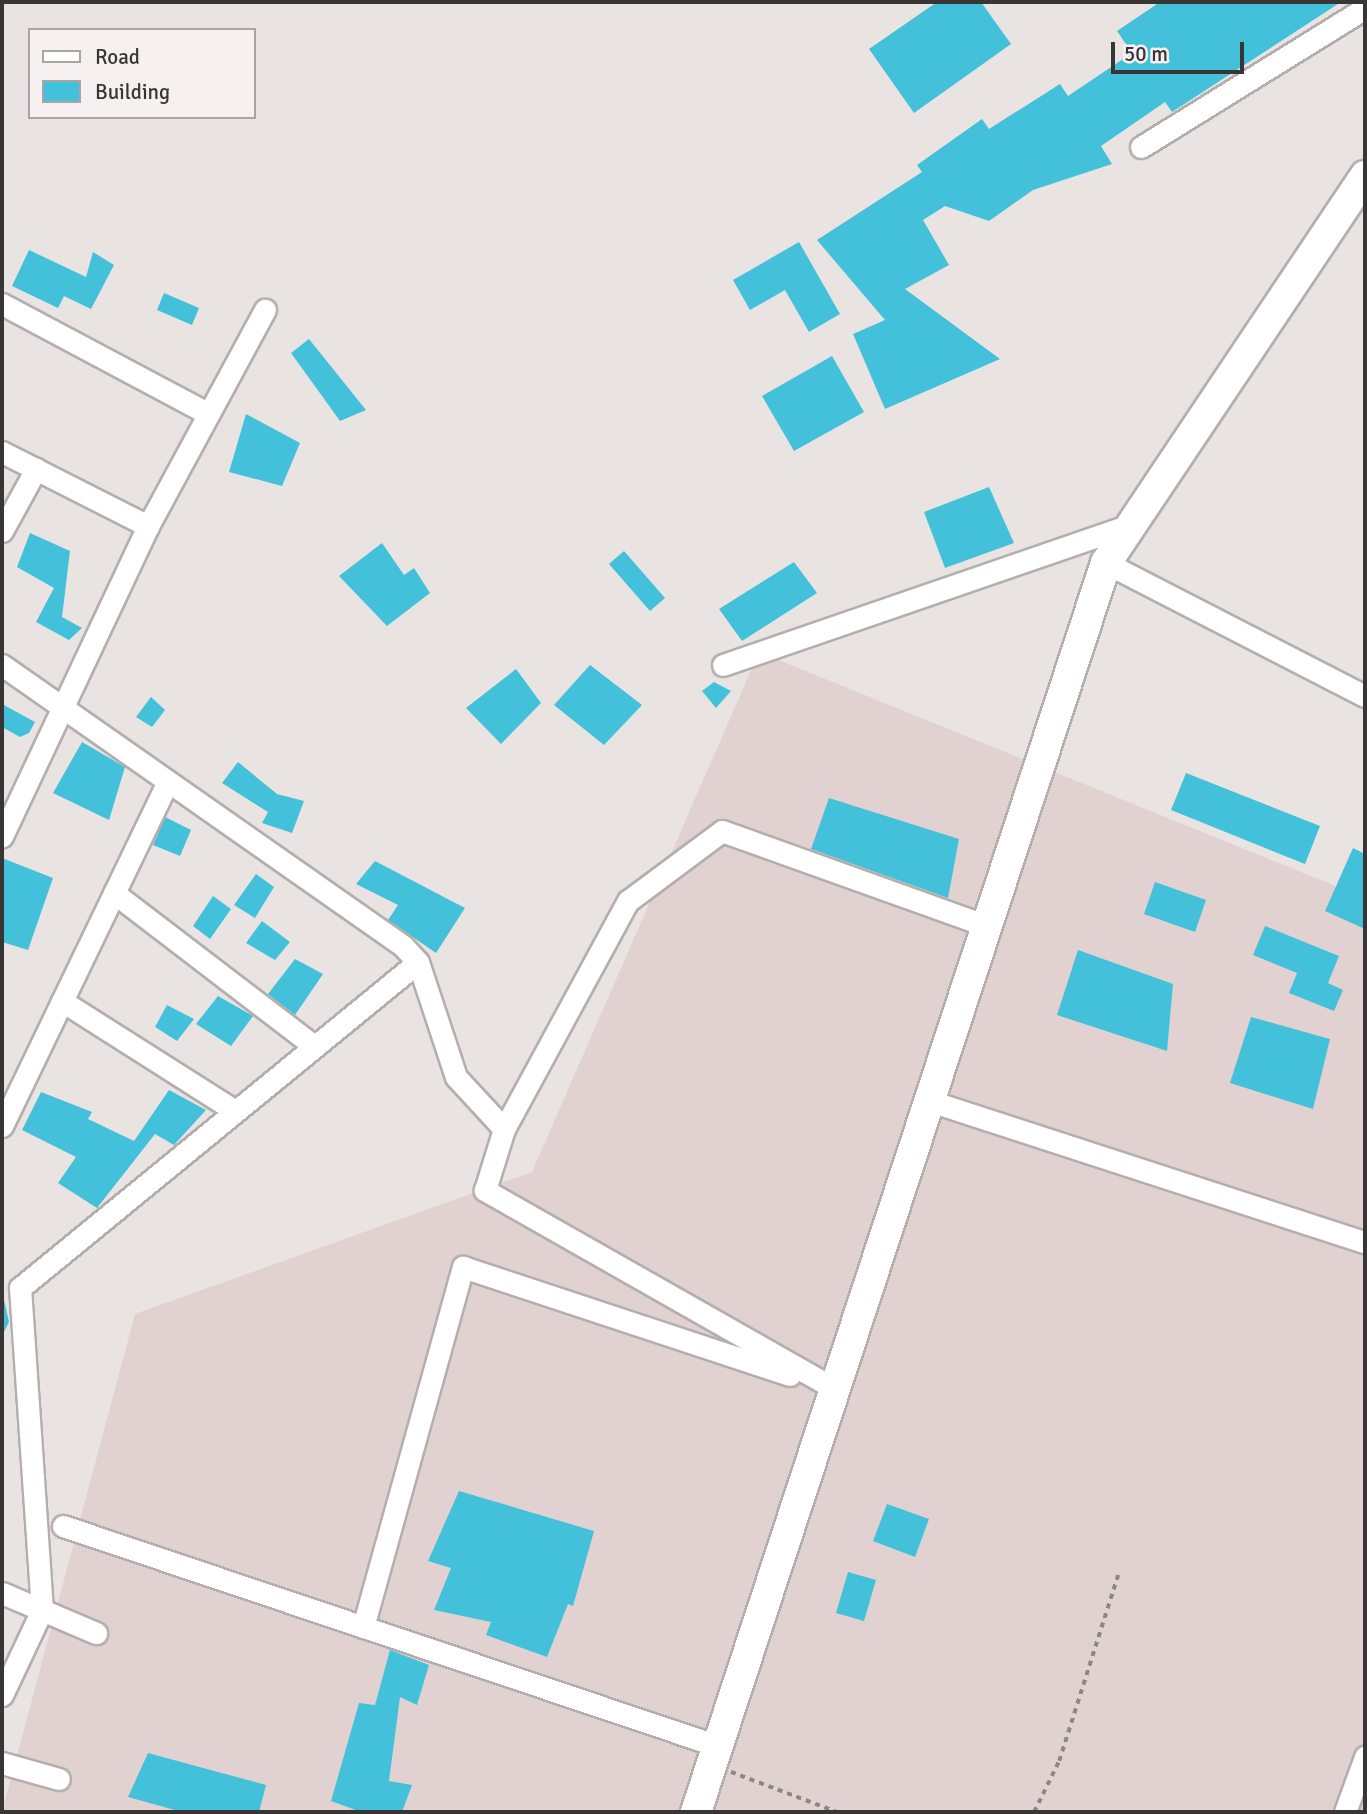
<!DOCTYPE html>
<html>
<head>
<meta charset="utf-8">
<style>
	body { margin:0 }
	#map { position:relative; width:1367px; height:1814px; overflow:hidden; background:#e9e3e2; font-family:Signika,sans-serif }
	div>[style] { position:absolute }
	.built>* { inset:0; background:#e1d2d1 }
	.building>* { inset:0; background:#43c1da }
	.path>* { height:3.5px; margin-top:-1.75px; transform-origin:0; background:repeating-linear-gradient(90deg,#8b8786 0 5px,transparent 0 10px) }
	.roads { filter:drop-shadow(2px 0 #b4aead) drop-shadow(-2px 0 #b4aead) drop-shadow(0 2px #b4aead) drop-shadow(0 -2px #b4aead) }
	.minor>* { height:21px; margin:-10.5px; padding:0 10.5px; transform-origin:10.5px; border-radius:10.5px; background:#fff }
	.secondary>* { height:30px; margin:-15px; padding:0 15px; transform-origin:15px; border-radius:15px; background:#fff }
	span { translate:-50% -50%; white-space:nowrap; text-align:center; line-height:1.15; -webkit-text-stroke:7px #f6f0f0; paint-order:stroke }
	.frame { position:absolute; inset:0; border:4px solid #373535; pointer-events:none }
	.legend { position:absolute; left:28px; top:28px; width:228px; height:91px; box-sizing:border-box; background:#f6f0f0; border:2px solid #aaa5a5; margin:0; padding:9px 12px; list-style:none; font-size:21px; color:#373535 }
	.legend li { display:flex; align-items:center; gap:14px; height:35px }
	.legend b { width:35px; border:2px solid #aaa5a5 }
	.scale { position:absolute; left:1111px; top:42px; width:133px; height:32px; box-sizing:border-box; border:4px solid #373535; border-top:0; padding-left:9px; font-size:21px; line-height:24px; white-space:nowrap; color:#373535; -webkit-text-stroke:5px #f6f0f0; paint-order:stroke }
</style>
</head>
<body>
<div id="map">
	<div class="built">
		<i style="clip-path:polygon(759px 652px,1365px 898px,1365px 1812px,2px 1812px,135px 1314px,532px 1172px)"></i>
	</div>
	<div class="building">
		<i style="clip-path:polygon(937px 2px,981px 2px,1011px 44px,914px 113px,869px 49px)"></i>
		<i style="clip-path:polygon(1160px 2px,1341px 2px,1172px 112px,1165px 102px,1101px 146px,1112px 164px,1033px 190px,989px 221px,945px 206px,923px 220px,949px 265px,905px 289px,1000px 359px,885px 409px,853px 334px,885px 320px,817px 240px,922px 172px,917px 165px,982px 119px,989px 129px,1060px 84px,1068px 96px,1132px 53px,1117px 31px)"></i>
		<i style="clip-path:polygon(799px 242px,840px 314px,809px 332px,785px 290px,750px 310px,733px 280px)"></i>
		<i style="clip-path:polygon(29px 250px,86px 277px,93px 252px,114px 265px,91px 309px,64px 296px,58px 308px,12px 286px)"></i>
		<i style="clip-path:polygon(164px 293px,199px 308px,192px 325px,157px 310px)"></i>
		<i style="clip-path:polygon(309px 339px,366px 410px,340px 421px,291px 353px)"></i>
		<i style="clip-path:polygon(832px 356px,864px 412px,794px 451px,762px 396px)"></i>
		<i style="clip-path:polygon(246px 414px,300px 443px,282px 486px,229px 472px)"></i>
		<i style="clip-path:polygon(989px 487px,1014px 543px,945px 568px,924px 512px)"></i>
		<i style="clip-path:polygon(30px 533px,70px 551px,62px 617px,82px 628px,69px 640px,36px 622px,54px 588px,17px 567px)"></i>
		<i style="clip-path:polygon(382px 543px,404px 575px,414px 568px,430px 593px,387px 626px,339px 576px)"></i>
		<i style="clip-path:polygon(624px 551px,665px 598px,650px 611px,609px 564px)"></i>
		<i style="clip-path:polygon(794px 562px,817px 593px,742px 641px,719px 609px)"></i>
		<i style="clip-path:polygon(590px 665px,642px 705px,604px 745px,554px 705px)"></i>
		<i style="clip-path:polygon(516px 669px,541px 703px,501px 744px,466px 708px)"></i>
		<i style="clip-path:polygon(714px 682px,731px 691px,716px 708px,702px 691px)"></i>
		<i style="clip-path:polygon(151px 697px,165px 710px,152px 727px,136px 717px)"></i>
		<i style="clip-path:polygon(2px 704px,35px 722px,29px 733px,20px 737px,2px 727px)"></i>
		<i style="clip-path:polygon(82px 742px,125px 767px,109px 820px,53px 793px)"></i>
		<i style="clip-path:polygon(238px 762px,277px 794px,304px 801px,292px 833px,262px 823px,268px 812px,222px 783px)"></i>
		<i style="clip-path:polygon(1186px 773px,1320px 826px,1305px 864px,1171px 810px)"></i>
		<i style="clip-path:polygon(829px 798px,959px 839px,948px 898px,811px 849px)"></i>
		<i style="clip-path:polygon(165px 817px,191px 830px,180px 856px,153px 845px)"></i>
		<i style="clip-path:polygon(1353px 848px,1365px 854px,1365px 929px,1325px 911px)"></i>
		<i style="clip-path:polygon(2px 858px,53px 878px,28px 950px,2px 942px)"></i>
		<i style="clip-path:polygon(375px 861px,465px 908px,436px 953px,388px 920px,398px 905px,356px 884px)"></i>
		<i style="clip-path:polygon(256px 874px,274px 887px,255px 918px,234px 905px)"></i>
		<i style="clip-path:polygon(1155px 882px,1206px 900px,1195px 932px,1144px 914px)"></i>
		<i style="clip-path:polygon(213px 896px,231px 909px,210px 939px,193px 926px)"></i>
		<i style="clip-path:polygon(262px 921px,290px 942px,275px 960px,246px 943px)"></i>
		<i style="clip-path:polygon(1265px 926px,1339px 956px,1328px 983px,1343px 990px,1334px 1011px,1289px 993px,1297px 973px,1253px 955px)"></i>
		<i style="clip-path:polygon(1078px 950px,1173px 984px,1167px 1051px,1057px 1015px)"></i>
		<i style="clip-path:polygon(295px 959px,323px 974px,295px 1015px,268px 994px)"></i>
		<i style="clip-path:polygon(218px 996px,253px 1016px,231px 1046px,196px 1024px)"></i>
		<i style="clip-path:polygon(167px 1005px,194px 1019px,177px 1041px,155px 1027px)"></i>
		<i style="clip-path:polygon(1251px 1017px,1330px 1039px,1313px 1109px,1230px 1083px)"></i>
		<i style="clip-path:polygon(169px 1090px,206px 1110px,174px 1145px,155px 1134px,97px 1208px,58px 1183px,76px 1157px,22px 1130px,41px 1092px,92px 1112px,88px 1119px,134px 1141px)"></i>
		<i style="clip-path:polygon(2px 1291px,9px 1322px,2px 1336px)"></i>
		<i style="clip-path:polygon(459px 1491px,594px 1531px,573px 1606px,568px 1604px,547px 1657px,486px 1635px,491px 1622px,434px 1610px,451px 1568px,428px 1561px)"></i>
		<i style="clip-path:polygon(887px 1504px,929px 1519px,915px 1557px,873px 1541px)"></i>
		<i style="clip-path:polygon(848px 1572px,876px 1580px,864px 1621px,836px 1613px)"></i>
		<i style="clip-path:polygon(390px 1650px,429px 1665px,417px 1705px,400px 1697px,389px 1781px,412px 1785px,402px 1812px,361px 1812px,331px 1801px,359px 1703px,375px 1705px)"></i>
		<i style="clip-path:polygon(148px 1753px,266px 1785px,259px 1812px,182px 1812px,128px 1797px)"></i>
	</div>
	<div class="path">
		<i style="left:731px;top:1772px;width:113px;rotate:20.7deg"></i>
		<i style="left:1034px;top:1812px;width:57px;rotate:-63.9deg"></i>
		<i style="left:1059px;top:1761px;width:195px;rotate:-72.4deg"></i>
	</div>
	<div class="roads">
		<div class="minor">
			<i style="left:1141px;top:147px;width:264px;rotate:-31.8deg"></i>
			<i style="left:2px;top:304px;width:234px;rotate:28deg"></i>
			<i style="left:2px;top:452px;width:164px;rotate:26.9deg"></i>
			<i style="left:148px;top:526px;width:343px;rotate:115.2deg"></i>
			<i style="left:148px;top:526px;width:246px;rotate:-61.6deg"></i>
			<i style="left:2px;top:531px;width:71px;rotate:-61.3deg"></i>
			<i style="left:1106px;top:563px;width:291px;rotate:27.2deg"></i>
			<i style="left:2px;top:665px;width:490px;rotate:35deg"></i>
			<i style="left:403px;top:946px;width:22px;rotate:47deg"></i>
			<i style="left:418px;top:962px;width:121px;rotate:71.7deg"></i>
			<i style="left:456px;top:1077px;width:71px;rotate:47.3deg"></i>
			<i style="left:723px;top:665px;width:430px;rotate:-19deg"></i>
			<i style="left:114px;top:893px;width:252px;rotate:37.4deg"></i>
			<i style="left:62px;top:1001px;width:205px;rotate:32.4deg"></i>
			<i style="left:930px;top:1101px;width:457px;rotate:18deg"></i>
			<i style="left:2px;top:1126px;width:381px;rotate:-64.3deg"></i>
			<i style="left:835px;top:1389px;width:403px;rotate:-150.4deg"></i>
			<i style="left:485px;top:1190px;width:64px;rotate:-72.7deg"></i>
			<i style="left:504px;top:1129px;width:260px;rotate:-61.5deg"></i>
			<i style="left:628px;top:901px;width:117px;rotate:-36.7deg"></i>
			<i style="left:722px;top:831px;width:282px;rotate:19.7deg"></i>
			<i style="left:63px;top:1526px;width:691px;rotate:18.57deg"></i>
			<i style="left:2px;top:1593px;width:43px;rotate:23deg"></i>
			<i style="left:42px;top:1610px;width:323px;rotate:-93.9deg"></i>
			<i style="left:20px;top:1288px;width:514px;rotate:-39.32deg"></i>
			<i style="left:363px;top:1627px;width:374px;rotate:-74.5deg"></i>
			<i style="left:463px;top:1267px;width:344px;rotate:18.3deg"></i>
			<i style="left:2px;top:1695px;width:94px;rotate:-64.8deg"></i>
			<i style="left:42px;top:1610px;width:59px;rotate:23.1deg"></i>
			<i style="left:2px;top:1763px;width:59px;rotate:15.7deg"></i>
			<i style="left:1345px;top:1812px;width:59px;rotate:-70deg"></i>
		</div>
		<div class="secondary">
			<i style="left:696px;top:1812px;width:1315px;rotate:-71.83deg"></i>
			<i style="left:1106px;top:563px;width:466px;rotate:-56.2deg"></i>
		</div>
	</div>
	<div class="frame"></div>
	<ul class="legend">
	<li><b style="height:9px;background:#fff"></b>Road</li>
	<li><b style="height:19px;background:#43c1da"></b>Building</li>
	</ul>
	<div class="scale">50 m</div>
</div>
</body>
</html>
